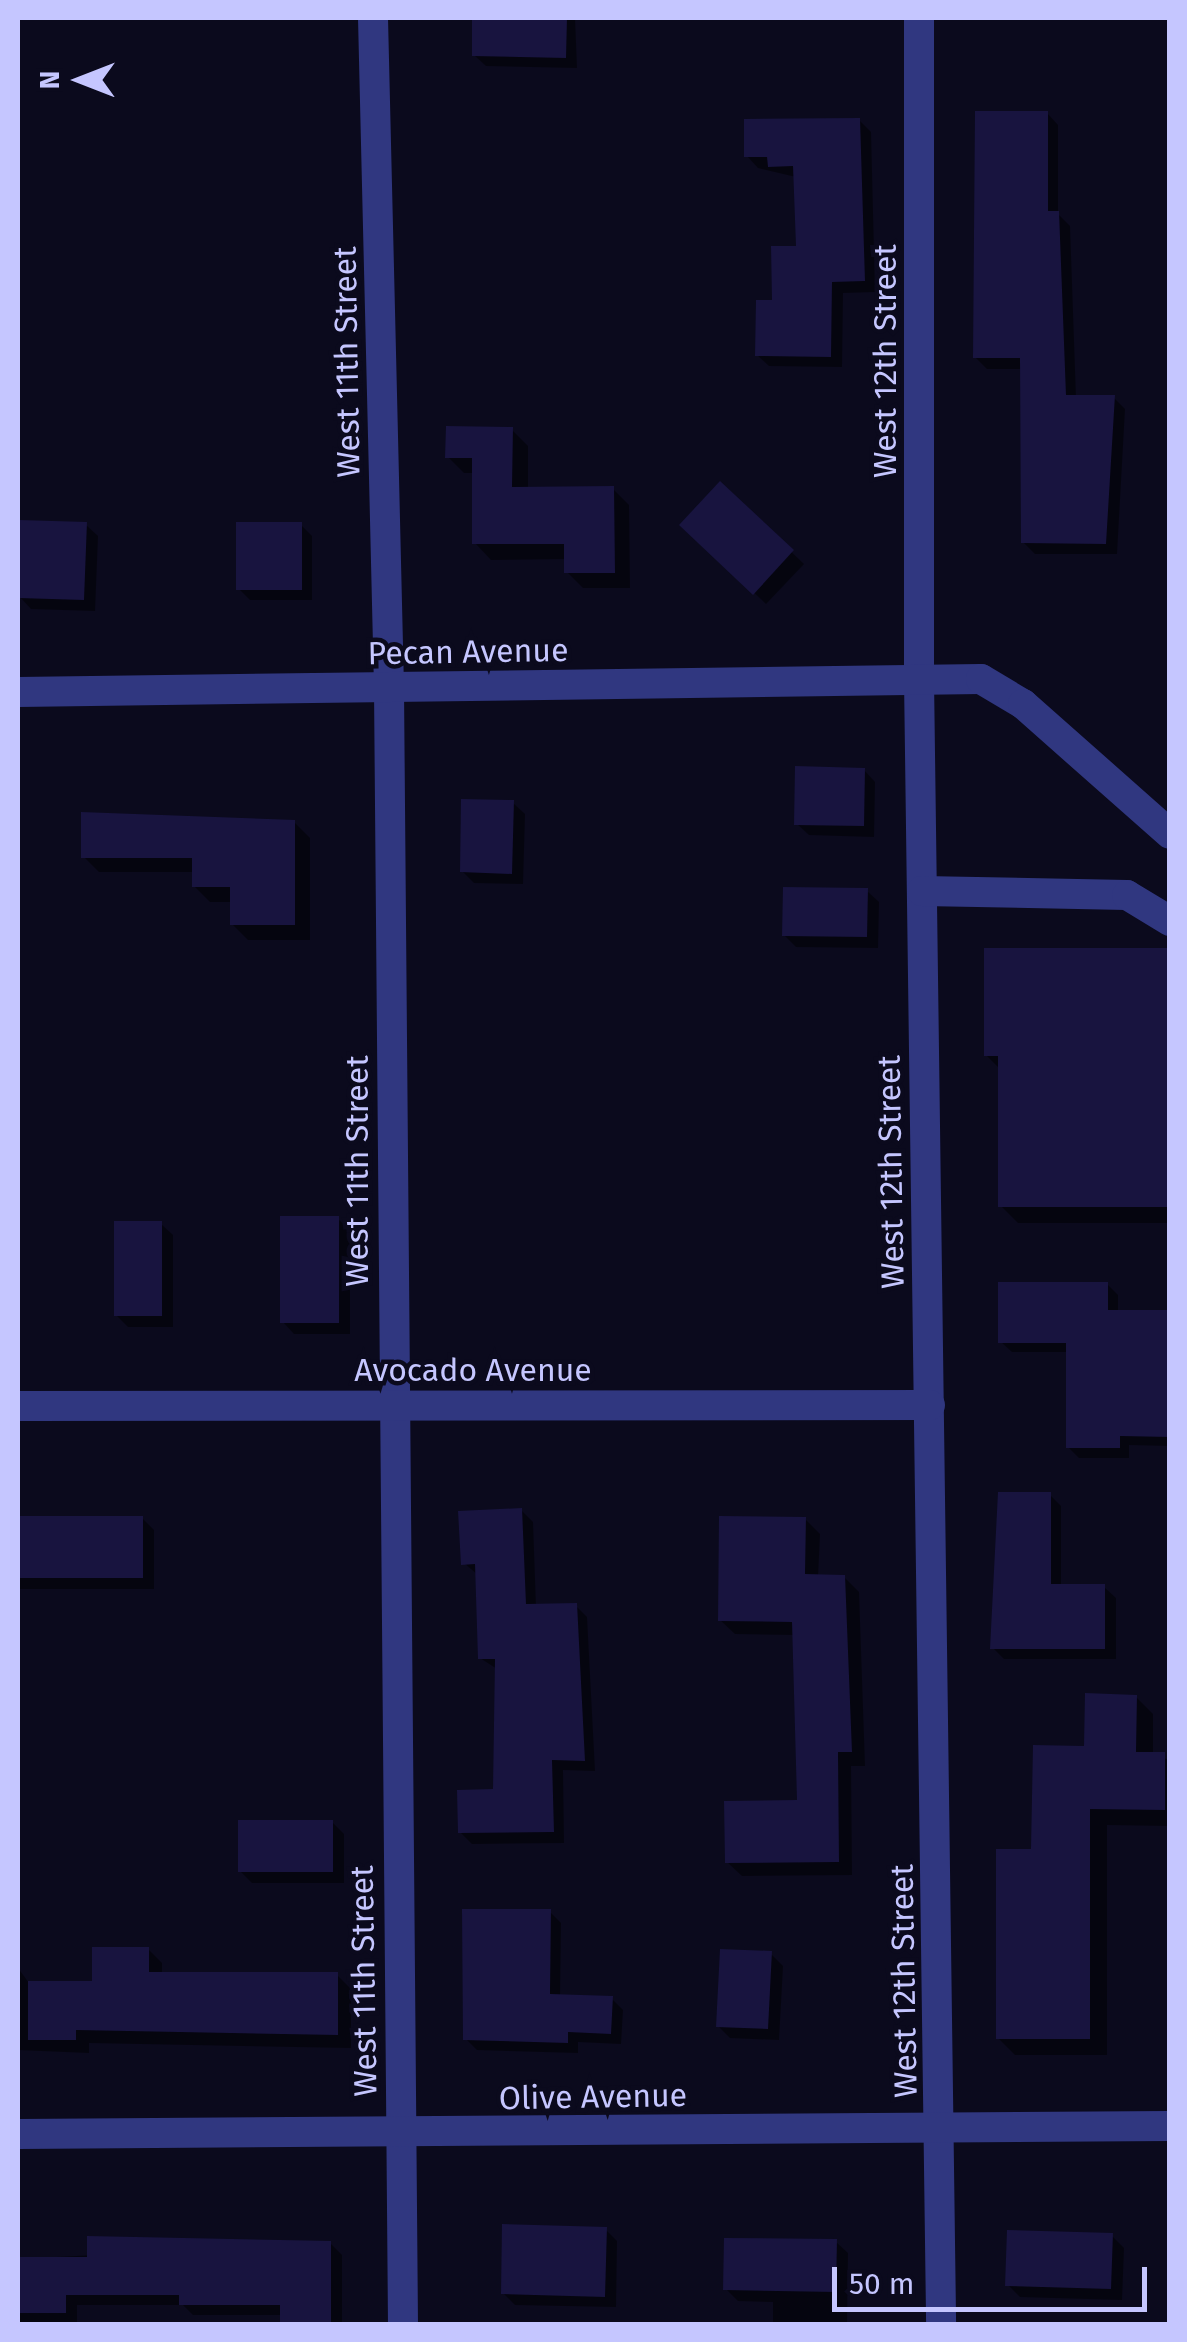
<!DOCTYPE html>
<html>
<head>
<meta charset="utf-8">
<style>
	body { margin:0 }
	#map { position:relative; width:1187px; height:2342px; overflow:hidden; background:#0b0a1d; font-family:"Fira Sans",sans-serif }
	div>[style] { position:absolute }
	.shadow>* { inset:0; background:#0007 }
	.building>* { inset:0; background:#18143f }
	.minor>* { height:30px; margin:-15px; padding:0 15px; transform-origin:15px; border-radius:15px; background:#303780 }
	span { translate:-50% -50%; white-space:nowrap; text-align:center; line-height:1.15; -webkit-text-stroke:9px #0b0a1d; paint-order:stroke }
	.street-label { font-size:32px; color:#c5c6ff }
	.frame { position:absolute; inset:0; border:20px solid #c5c6ff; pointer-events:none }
	.north { position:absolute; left:30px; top:30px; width:100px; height:100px; -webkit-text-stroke:8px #0b0a1d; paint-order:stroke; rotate:270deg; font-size:28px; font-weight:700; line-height:40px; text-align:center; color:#c5c6ff }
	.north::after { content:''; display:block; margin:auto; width:35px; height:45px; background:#c5c6ff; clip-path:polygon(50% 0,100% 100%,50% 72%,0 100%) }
	.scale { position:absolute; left:832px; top:2267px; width:315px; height:45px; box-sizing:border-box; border:5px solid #c5c6ff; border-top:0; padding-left:12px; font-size:30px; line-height:35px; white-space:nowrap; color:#c5c6ff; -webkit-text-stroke:8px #0b0a1d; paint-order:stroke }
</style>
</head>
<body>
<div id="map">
	<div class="shadow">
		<i style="clip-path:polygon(475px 18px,575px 18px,577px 68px,486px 66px,474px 55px)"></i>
		<i style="clip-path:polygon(1047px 113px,1058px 125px,1058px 214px,1070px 226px,1076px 398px,1114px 398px,1125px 409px,1117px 554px,1035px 554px,1023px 542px,1023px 369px,987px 369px,975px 357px)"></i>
		<i style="clip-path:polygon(859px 120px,871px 132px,875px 292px,843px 293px,842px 367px,769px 366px,757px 355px,798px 248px,796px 177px,758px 168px,747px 156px)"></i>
		<i style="clip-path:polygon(512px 430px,528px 446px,528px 489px,613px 489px,629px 505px,630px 588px,583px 588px,567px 572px,567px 559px,491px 560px,475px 543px,475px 473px,464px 473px,448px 457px)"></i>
		<i style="clip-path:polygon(720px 484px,804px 564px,766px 604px,682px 525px)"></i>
		<i style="clip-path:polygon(86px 525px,98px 536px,95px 611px,31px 609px,20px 597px)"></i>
		<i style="clip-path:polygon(301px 525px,312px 536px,312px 600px,250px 600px,239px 589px)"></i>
		<i style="clip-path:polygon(864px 770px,875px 782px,874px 837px,809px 835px,797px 824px)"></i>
		<i style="clip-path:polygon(513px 803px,525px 814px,523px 884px,474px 883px,462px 871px)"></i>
		<i style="clip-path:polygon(294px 822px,310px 838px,310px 940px,248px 940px,232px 924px,232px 902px,210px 902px,194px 886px,194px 872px,99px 872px,84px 857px)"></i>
		<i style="clip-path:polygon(867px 891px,879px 902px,878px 948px,796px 947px,784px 935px)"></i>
		<i style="clip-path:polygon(1166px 950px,1170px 1223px,1018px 1223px,1001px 1206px,1001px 1070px,986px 1055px)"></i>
		<i style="clip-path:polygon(338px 1219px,350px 1230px,350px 1334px,294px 1334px,283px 1322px)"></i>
		<i style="clip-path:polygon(161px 1224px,173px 1235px,173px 1327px,128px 1327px,116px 1315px)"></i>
		<i style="clip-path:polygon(1107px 1284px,1118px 1295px,1118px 1313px,1170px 1313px,1170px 1446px,1129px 1445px,1129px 1458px,1079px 1458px,1068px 1447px,1068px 1352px,1012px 1352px,1001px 1342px)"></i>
		<i style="clip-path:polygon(1050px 1495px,1061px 1506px,1061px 1587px,1104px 1587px,1116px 1598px,1116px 1659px,1004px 1659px,993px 1648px)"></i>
		<i style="clip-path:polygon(521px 1510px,533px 1522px,536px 1607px,576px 1606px,587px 1617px,595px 1771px,563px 1770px,564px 1843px,472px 1844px,460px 1832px,496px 1792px,497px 1669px,480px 1658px,478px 1575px,464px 1563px)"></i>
		<i style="clip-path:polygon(18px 1518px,142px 1518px,154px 1530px,154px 1589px,18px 1589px)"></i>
		<i style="clip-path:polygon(805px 1519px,820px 1534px,818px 1577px,844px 1577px,859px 1592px,865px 1766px,851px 1766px,852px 1875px,742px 1876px,727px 1862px,800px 1802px,795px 1635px,735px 1634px,720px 1620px)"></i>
		<i style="clip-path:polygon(1136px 1697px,1153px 1714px,1153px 1755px,1170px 1760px,1170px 1826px,1107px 1825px,1107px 2055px,1015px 2055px,998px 2038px,1033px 1852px)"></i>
		<i style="clip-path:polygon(332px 1822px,344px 1834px,344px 1883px,252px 1883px,240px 1871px)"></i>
		<i style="clip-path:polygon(550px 1912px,561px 1923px,560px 1997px,612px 1999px,623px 2010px,621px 2044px,578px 2042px,578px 2053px,477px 2050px,466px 2039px)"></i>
		<i style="clip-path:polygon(148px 1949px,162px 1963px,162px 1975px,337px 1975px,351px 1989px,351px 2048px,89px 2043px,89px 2053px,18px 2050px,18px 1968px,29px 1983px,95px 1983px)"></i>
		<i style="clip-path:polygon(771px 1954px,783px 1966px,779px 2040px,730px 2038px,718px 2026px)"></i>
		<i style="clip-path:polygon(605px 2229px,617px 2241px,616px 2307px,515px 2305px,503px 2293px)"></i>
		<i style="clip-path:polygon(1112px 2236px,1124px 2248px,1122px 2300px,1020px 2297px,1008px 2285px)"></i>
		<i style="clip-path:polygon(836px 2242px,848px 2253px,847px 2324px,773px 2324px,773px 2302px,738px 2301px,726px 2289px)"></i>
		<i style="clip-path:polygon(330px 2243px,342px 2255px,342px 2324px,283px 2324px,283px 2315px,193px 2315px,183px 2305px,77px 2305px,77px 2324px,18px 2324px,18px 2259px)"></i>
	</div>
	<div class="building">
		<i style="clip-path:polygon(472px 18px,567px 18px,566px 58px,472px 56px)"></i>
		<i style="clip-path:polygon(975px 111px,1048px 111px,1048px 211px,1059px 211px,1066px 395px,1115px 395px,1106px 544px,1021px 543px,1020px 358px,973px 358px)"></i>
		<i style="clip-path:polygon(860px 118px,865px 281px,832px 282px,831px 357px,755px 356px,756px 300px,772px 300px,771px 246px,796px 246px,793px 166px,768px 167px,767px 157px,744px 157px,744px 119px)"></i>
		<i style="clip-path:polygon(446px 426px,513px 427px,512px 487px,614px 486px,615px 573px,564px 573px,564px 544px,472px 544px,472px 458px,445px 458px)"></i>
		<i style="clip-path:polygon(720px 481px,794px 550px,753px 595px,679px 525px)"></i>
		<i style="clip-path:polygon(19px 520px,87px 522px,84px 600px,18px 598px)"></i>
		<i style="clip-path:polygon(236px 522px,302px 522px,302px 590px,236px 590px)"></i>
		<i style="clip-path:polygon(795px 766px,865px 768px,864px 826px,794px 825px)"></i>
		<i style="clip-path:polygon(461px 799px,514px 800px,512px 874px,460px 872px)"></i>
		<i style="clip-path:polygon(81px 812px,295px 820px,295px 925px,230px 925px,230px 887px,192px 887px,192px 858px,81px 858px)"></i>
		<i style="clip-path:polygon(783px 887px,868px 888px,867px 937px,782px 936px)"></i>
		<i style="clip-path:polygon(984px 948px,1167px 948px,1170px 1207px,998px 1207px,998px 1056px,984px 1056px)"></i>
		<i style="clip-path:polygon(280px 1216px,339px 1216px,339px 1323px,280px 1323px)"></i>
		<i style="clip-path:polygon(114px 1221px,162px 1221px,162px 1316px,114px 1316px)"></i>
		<i style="clip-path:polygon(998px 1282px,1108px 1282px,1108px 1310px,1170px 1310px,1170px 1437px,1120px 1436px,1120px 1448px,1066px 1448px,1066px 1343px,998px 1343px)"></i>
		<i style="clip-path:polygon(998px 1492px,1051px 1492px,1051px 1584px,1105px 1584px,1105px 1649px,990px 1649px)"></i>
		<i style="clip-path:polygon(522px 1508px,526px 1604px,577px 1603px,585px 1761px,552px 1760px,554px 1832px,458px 1833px,457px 1790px,493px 1789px,495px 1659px,478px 1659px,475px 1564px,461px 1565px,458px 1511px)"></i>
		<i style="clip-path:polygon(18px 1516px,143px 1516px,143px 1578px,18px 1578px)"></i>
		<i style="clip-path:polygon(719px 1516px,806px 1517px,805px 1574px,845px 1575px,852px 1752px,838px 1752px,839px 1862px,725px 1863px,724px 1801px,797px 1800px,792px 1622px,718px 1621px)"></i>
		<i style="clip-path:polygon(1085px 1693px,1137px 1695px,1136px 1752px,1165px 1752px,1165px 1810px,1090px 1809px,1090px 2039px,996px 2039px,996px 1849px,1031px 1849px,1033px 1745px,1084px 1746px)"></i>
		<i style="clip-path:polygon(238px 1820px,333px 1820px,333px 1872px,238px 1872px)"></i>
		<i style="clip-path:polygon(462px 1909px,551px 1909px,550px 1994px,613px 1996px,611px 2034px,568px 2032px,568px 2043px,463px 2040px)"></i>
		<i style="clip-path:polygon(92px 1947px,149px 1947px,149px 1972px,338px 1972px,338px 2035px,76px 2030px,76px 2040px,28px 2040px,28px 1981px,92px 1981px)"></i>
		<i style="clip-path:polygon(720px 1949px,772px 1951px,768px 2029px,716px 2027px)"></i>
		<i style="clip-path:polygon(502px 2224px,607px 2227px,605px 2297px,501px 2294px)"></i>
		<i style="clip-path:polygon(1007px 2230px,1113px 2233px,1111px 2289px,1005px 2286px)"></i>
		<i style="clip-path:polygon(87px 2236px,331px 2241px,331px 2324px,280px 2324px,280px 2305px,179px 2305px,179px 2295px,66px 2295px,66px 2313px,18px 2313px,18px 2257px,87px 2257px)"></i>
		<i style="clip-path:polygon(724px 2238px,837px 2239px,836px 2292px,723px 2290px)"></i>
	</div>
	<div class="minor">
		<i style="left:373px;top:18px;width:670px;rotate:88.63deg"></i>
		<i style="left:389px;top:688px;width:1636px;rotate:89.51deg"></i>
		<i style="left:919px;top:18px;width:661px;rotate:90deg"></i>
		<i style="left:919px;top:679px;width:1645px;rotate:89.23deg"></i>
		<i style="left:18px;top:692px;width:963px;rotate:-0.77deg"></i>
		<i style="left:981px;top:679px;width:49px;rotate:30.8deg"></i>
		<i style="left:1023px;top:704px;width:196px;rotate:41.5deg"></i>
		<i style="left:922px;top:891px;width:205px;rotate:1.1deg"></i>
		<i style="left:1127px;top:895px;width:50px;rotate:31.2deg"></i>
		<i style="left:18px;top:1406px;width:912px;rotate:-0.06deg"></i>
		<i style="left:18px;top:2134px;width:1152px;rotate:-0.4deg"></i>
	</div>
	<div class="street-label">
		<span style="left:885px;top:361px;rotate:-90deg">West 12th Street</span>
		<span style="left:347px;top:362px;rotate:-91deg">West 11th Street</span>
		<span style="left:468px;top:652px;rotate:-1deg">Pecan Avenue</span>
		<span style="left:357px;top:1171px;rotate:-90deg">West 11th Street</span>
		<span style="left:891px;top:1172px;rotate:-91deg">West 12th Street</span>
		<span style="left:473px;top:1370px">Avocado Avenue</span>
		<span style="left:364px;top:1981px;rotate:-91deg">West 11th Street</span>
		<span style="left:904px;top:1981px;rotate:-91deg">West 12th Street</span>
		<span style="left:593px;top:2097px;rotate:-1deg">Olive Avenue</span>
	</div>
	<div class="frame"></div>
	<div class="north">N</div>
	<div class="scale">50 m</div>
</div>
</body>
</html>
